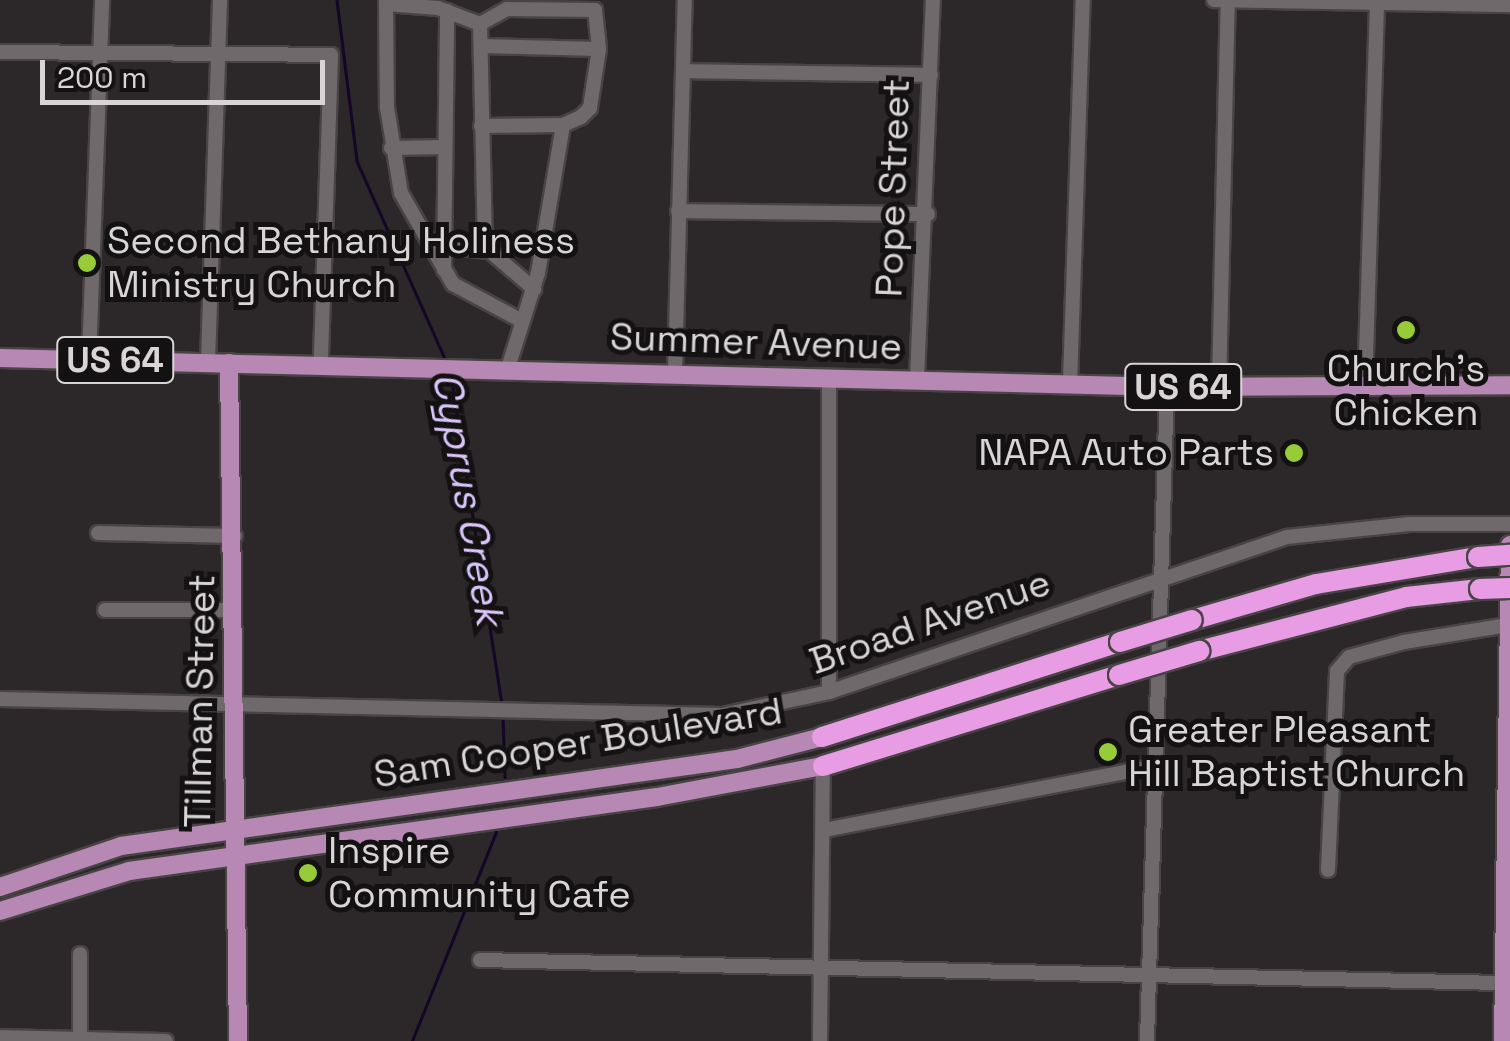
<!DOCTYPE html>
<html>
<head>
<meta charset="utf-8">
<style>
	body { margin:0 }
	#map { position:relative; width:1510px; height:1041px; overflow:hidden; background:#2c2729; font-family:"Space Grotesk",sans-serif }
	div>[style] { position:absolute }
	.stream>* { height:2.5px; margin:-1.25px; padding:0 1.25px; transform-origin:1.25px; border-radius:1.25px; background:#150526 }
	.roads { filter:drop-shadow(2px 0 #484345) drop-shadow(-2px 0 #484345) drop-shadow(0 2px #484345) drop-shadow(0 -2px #484345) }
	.minor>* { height:14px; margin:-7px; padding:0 7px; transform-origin:7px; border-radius:7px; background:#6f696b }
	.major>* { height:18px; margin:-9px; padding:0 9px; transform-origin:9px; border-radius:9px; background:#b788b3 }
	.highway>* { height:20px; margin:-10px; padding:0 10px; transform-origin:10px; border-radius:10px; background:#e79ce3 }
	.bridges { filter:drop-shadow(2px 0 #484345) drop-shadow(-2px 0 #484345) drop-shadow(0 2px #484345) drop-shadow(0 -2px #484345) }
	.highway-bridge>* { height:20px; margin:-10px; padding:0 10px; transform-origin:10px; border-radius:10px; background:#e79ce3 }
	.dots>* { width:28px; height:28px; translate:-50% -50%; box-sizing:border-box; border:5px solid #131111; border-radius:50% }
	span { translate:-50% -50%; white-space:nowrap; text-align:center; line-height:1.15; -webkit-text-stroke:10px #131111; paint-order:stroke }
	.shield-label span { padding:2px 8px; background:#131111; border:2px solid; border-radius:8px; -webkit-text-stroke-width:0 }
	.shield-label { font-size:35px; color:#d9d5d6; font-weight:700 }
	.street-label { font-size:38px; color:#d9d5d6 }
	.poi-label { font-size:38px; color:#d9d5d6 }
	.left { translate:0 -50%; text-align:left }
	.right { translate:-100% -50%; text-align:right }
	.water-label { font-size:40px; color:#d9c5fa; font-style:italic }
	.scale { position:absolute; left:40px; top:60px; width:285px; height:45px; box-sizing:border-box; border:5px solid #d9d5d6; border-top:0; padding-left:12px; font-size:30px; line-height:35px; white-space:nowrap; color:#d9d5d6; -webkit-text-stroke:8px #131111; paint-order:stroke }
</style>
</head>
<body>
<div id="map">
	<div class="stream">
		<i style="left:337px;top:0;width:162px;rotate:82.9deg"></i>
		<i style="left:357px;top:161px;width:221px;rotate:66deg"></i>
		<i style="left:451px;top:375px;width:332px;rotate:81.2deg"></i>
		<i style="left:503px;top:716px;width:61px;rotate:88.1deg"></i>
		<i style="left:412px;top:1041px;width:225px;rotate:-68.1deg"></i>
	</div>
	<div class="roads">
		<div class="minor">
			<i style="left:386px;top:0;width:107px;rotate:89.5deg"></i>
			<i style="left:387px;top:107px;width:87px;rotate:80.8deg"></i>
			<i style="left:401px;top:193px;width:105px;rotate:60.3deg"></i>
			<i style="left:453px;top:284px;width:78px;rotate:28.2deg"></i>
			<i style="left:1214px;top:0;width:296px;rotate:1deg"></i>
			<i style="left:386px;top:4px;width:52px;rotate:4.4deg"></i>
			<i style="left:438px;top:8px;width:45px;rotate:20.9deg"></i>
			<i style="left:480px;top:24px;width:223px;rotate:88.7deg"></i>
			<i style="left:485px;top:247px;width:65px;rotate:40.6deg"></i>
			<i style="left:480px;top:24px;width:31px;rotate:-29deg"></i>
			<i style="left:507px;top:9px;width:88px;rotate:0.7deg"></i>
			<i style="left:595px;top:10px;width:39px;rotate:84deg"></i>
			<i style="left:481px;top:46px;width:118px;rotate:1.5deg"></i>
			<i style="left:599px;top:49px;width:60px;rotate:98.7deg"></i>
			<i style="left:590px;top:108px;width:13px;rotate:135deg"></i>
			<i style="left:581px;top:117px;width:20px;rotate:156deg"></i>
			<i style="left:563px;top:125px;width:82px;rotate:179.3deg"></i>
			<i style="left:0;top:52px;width:331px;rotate:0.5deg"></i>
			<i style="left:331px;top:55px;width:308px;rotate:91.9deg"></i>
			<i style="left:683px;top:71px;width:248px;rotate:0.9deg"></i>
			<i style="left:391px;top:148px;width:54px;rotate:-1.1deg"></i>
			<i style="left:678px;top:211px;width:250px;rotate:0.7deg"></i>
			<i style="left:444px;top:246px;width:44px;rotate:6.5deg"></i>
			<i style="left:444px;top:270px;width:259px;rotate:-89.3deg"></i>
			<i style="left:89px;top:359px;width:359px;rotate:-87.9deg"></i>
			<i style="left:208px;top:362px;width:362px;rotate:-88.1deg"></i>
			<i style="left:508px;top:368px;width:100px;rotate:-72.5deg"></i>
			<i style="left:538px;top:273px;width:150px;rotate:-80.4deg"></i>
			<i style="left:675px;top:372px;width:372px;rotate:-88.5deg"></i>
			<i style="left:917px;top:379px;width:379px;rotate:-87.6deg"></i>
			<i style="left:1070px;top:383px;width:383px;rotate:-88.1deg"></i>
			<i style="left:1219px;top:387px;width:387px;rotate:-88.7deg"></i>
			<i style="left:1365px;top:387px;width:387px;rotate:-88.2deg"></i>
			<i style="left:98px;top:533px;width:137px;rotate:1.3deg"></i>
			<i style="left:105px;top:610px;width:129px"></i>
			<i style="left:829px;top:692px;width:315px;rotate:-90deg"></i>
			<i style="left:0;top:699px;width:722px;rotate:1.27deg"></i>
			<i style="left:722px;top:715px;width:109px;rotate:-12.1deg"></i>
			<i style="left:829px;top:692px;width:484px;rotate:-18.7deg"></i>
			<i style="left:1287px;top:537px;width:123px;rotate:-6.1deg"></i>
			<i style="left:1409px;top:524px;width:101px"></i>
			<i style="left:824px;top:830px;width:337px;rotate:-10.9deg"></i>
			<i style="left:1328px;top:870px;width:199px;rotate:-87.4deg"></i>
			<i style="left:1337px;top:671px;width:18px;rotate:-49deg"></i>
			<i style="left:1349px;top:657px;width:57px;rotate:-15.3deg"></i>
			<i style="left:1404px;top:642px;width:105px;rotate:-9.3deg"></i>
			<i style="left:480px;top:960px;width:1025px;rotate:1.29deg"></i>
			<i style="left:0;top:1037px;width:166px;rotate:1.4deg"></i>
			<i style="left:80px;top:1041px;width:87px;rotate:-90deg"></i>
			<i style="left:820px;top:1041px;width:275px;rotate:-89.4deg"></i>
			<i style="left:1147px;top:1041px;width:654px;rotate:-88.25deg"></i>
		</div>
		<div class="major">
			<i style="left:0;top:358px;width:1167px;rotate:1.42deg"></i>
			<i style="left:1167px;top:387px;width:343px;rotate:-0.3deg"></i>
			<i style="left:229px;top:363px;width:678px;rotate:89.24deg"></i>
			<i style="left:0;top:887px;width:128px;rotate:-18.7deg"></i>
			<i style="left:121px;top:846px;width:622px;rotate:-8.04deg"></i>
			<i style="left:737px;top:759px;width:88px;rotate:-14.5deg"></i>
			<i style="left:0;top:911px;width:135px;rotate:-17.2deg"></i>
			<i style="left:129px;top:871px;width:533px;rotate:-7.98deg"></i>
			<i style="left:657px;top:797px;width:169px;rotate:-10.6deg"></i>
			<i style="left:1503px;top:1041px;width:496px;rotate:-89.2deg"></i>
		</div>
		<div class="highway">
			<i style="left:1192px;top:620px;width:129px;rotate:-16.2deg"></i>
			<i style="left:1316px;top:584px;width:164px;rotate:-9.5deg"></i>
			<i style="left:1199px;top:651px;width:214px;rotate:-14.6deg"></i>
			<i style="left:1406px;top:597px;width:74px;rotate:-6.2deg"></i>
			<i style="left:822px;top:737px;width:313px;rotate:-17.7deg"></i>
			<i style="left:823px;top:766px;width:310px;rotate:-17.1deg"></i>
		</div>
	</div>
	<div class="bridges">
		<div class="highway-bridge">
			<i style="left:1478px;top:557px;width:32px;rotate:-4deg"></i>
			<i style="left:1480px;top:589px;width:30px;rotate:-2deg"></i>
			<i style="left:1120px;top:642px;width:75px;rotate:-17deg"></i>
			<i style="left:1119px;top:675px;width:84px;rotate:-16.7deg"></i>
		</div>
	</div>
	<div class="dots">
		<i style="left:87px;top:263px;background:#97cc38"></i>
		<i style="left:1406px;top:330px;background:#97cc38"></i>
		<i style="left:1294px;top:453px;background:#97cc38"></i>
		<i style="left:1108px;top:752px;background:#97cc38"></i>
		<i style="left:308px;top:873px;background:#97cc38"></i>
	</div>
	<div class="shield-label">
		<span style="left:115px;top:360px">US 64</span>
		<span style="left:1183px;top:387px">US 64</span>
	</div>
	<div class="street-label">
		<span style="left:893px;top:188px;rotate:-88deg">Pope Street</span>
		<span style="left:756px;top:342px;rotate:2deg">Summer Avenue</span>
		<span style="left:930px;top:622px;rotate:-19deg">Broad Avenue</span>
		<span style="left:200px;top:701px;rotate:-89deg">Tillman Street</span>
		<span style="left:578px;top:743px;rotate:-9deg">Sam Cooper Boulevard</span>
	</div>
	<div class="poi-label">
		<span class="left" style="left:107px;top:263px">Second Bethany Holiness<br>Ministry Church</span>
		<span style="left:1406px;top:391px">Church's<br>Chicken</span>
		<span class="right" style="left:1274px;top:453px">NAPA Auto Parts</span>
		<span class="left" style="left:1128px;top:752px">Greater Pleasant<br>Hill Baptist Church</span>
		<span class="left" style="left:328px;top:873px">Inspire<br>Community Cafe</span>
	</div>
	<div class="water-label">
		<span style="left:468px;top:499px;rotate:80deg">Cyprus Creek</span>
	</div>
	<div class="scale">200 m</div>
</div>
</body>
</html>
